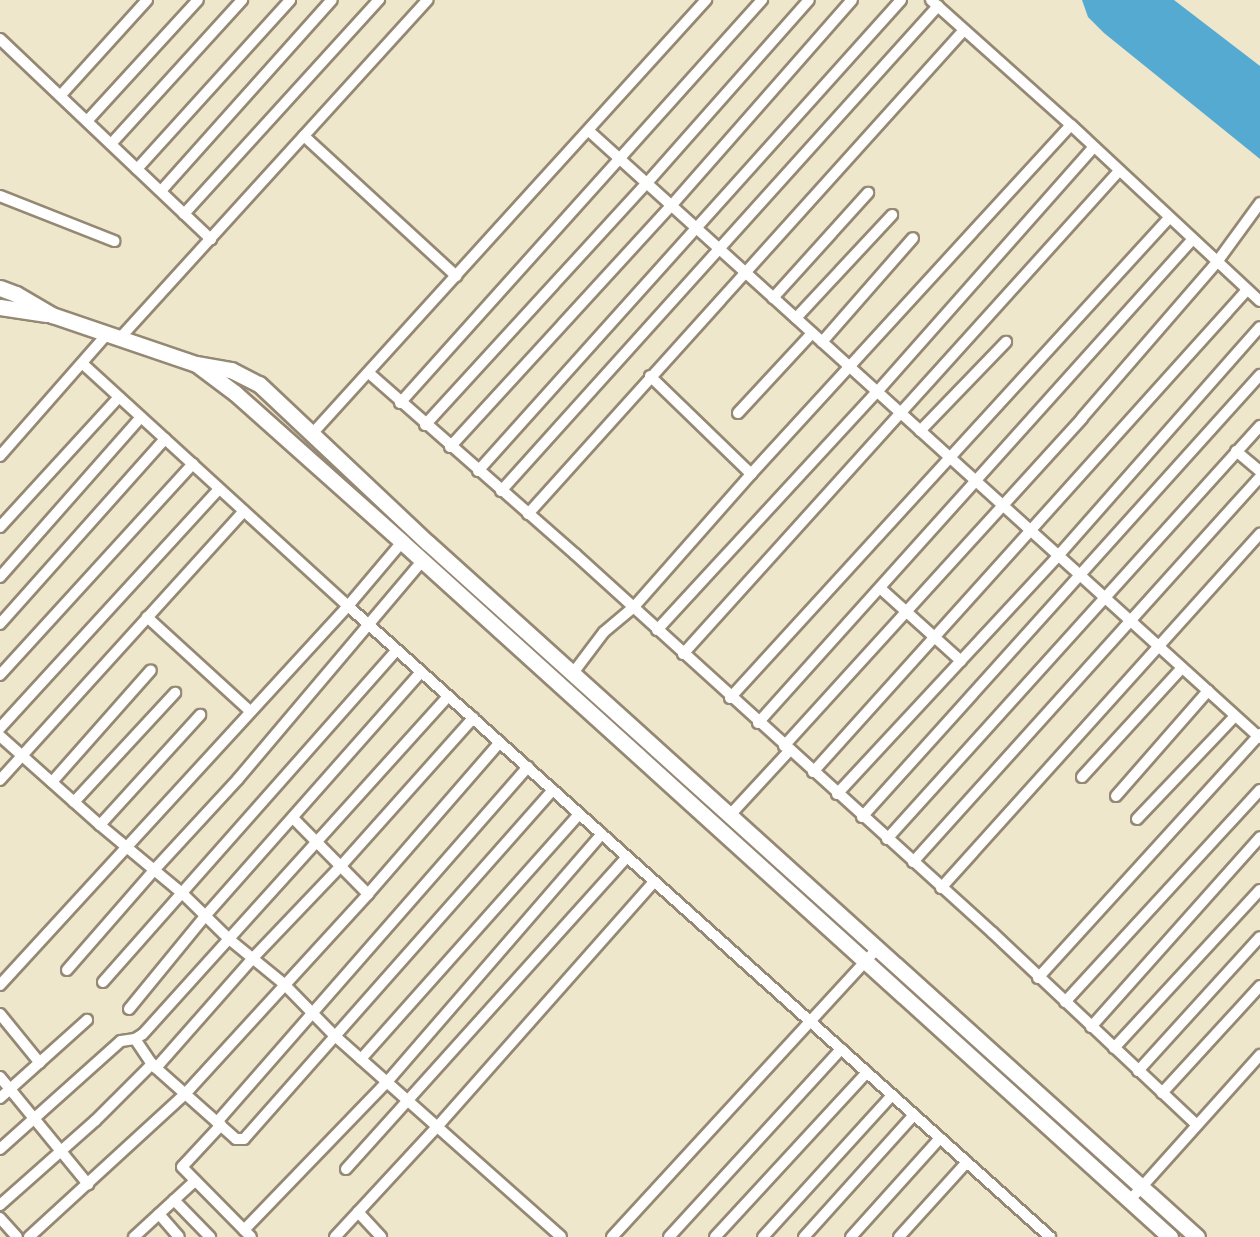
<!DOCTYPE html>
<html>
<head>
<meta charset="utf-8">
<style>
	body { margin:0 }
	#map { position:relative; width:1260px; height:1237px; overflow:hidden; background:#efe7cb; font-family:Mali,sans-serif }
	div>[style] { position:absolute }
	.water>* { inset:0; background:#55aad1 }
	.roads { filter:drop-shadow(2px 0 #958874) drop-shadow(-2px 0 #958874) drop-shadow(0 2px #958874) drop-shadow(0 -2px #958874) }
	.street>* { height:10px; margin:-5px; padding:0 5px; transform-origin:5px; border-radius:5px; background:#fff }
	.secondary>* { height:15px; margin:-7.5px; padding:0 7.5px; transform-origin:7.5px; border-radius:7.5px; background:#fff }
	span { translate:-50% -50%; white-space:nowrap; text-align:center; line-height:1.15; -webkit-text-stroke:4.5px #fdfcf7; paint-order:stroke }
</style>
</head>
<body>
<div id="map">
	<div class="water">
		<i style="clip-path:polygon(1082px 0,1174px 0,1260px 66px,1260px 159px,1104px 33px,1088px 17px)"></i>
	</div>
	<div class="roads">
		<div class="street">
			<i style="left:931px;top:0;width:188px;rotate:41.8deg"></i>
			<i style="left:1071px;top:125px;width:258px;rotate:43deg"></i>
			<i style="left:0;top:39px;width:291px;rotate:43.5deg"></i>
			<i style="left:61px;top:95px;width:128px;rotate:-47.8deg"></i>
			<i style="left:87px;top:121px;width:164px;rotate:-47.5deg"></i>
			<i style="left:589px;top:131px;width:905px;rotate:42.13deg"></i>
			<i style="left:304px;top:136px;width:207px;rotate:42.6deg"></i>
			<i style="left:111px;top:144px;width:195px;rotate:-47.7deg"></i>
			<i style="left:137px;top:169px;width:228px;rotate:-47.8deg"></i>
			<i style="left:161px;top:191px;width:256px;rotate:-48.2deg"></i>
			<i style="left:0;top:196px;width:123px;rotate:21.5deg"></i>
			<i style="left:184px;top:214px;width:290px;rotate:-47.7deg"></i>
			<i style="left:773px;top:298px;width:142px;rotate:-47.9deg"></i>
			<i style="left:796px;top:318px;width:141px;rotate:-47deg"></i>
			<i style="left:120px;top:338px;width:457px;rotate:-47.7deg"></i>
			<i style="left:822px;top:342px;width:138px;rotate:-48.8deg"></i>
			<i style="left:83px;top:364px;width:359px;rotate:42.4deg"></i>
			<i style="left:348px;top:606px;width:944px;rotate:41.95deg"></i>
			<i style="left:369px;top:373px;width:274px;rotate:41.3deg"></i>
			<i style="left:575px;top:554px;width:564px;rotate:42.2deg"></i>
			<i style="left:993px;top:933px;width:280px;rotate:43.3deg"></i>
			<i style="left:650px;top:376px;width:141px;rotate:44.1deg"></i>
			<i style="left:400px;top:403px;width:542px;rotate:-48.07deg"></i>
			<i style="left:738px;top:413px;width:109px;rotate:-47.2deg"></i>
			<i style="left:425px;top:425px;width:328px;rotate:-47.5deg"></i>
			<i style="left:647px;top:183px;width:244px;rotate:-48.5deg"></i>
			<i style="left:920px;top:431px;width:124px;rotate:-46deg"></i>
			<i style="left:311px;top:435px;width:588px;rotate:-47.76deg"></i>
			<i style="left:450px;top:447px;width:327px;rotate:-47.5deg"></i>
			<i style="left:671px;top:206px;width:274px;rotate:-48.7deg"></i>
			<i style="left:1236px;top:451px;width:31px;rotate:40deg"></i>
			<i style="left:0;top:456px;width:162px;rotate:-48.7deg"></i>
			<i style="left:478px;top:471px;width:633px;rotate:-48.07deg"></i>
			<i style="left:501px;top:491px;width:653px;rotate:-47.98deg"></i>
			<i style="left:528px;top:514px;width:651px;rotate:-47.99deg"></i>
			<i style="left:0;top:527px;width:176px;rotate:-47.5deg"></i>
			<i style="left:0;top:577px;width:213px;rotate:-48.6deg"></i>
			<i style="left:880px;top:588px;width:109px;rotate:42deg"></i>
			<i style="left:147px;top:617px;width:139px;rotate:42.4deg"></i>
			<i style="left:0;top:624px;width:248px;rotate:-48.3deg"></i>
			<i style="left:657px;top:630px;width:324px;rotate:-47.3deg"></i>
			<i style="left:877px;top:392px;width:327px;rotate:-48.5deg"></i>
			<i style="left:683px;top:654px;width:651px;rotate:-47.93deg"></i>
			<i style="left:573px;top:673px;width:51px;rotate:-52.9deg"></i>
			<i style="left:604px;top:632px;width:38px;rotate:-40deg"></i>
			<i style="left:633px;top:608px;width:179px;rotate:-48.6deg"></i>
			<i style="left:751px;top:474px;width:473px;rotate:-47.5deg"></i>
			<i style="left:0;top:675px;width:286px;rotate:-47.6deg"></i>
			<i style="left:730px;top:698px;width:650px;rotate:-47.55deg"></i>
			<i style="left:758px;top:723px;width:649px;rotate:-48.06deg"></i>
			<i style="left:0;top:728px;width:324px;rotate:-47.5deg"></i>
			<i style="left:0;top:736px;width:134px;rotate:41.7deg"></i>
			<i style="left:100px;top:825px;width:107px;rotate:39.7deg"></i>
			<i style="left:182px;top:893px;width:66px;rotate:44.4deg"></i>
			<i style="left:229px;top:939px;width:71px;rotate:39.3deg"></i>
			<i style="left:284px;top:984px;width:73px;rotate:45.6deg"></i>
			<i style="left:335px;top:1036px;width:302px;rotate:41.6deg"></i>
			<i style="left:784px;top:746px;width:443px;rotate:-47.7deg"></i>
			<i style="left:1082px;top:418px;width:206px;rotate:-49.1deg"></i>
			<i style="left:1217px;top:262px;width:73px;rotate:-53.9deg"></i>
			<i style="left:813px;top:772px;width:649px;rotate:-48deg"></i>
			<i style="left:1082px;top:777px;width:148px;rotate:-47.5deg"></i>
			<i style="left:0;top:780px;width:363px;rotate:-47.8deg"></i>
			<i style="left:52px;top:782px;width:149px;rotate:-48.5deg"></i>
			<i style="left:837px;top:794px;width:325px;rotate:-47.1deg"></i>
			<i style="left:1058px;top:556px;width:305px;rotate:-48.6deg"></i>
			<i style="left:1116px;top:796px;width:140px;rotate:-48.8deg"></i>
			<i style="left:74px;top:802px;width:149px;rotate:-47.2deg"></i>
			<i style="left:730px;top:815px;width:87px;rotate:-47.3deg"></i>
			<i style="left:862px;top:817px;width:595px;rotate:-48deg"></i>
			<i style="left:293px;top:818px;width:107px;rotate:45.4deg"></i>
			<i style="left:1137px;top:819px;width:142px;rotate:-46.4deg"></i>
			<i style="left:100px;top:825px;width:149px;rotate:-47.7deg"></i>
			<i style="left:887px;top:839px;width:557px;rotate:-47.91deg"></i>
			<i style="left:913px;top:862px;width:518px;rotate:-47.97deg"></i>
			<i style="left:941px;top:888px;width:477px;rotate:-48deg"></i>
			<i style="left:67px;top:970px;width:134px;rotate:-48.9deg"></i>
			<i style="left:155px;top:869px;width:122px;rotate:-47.3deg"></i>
			<i style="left:238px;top:779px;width:287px;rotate:-49.8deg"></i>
			<i style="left:1038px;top:978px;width:330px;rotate:-47.7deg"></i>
			<i style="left:103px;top:982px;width:443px;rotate:-48.5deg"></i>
			<i style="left:0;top:985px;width:515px;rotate:-47.44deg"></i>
			<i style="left:348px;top:606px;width:84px;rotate:-49.8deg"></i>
			<i style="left:1065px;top:1002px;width:288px;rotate:-47.4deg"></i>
			<i style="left:129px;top:1009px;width:122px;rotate:-50.7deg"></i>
			<i style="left:206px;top:915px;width:324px;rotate:-48.5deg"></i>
			<i style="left:0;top:1014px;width:63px;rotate:50.8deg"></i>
			<i style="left:1091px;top:1027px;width:254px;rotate:-48.3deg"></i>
			<i style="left:135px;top:1039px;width:30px;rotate:56deg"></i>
			<i style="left:1114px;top:1048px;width:215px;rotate:-47.3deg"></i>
			<i style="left:361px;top:1059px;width:328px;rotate:-48.3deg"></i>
			<i style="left:156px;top:1068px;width:107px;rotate:41.6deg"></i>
			<i style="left:236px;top:1139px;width:8px"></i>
			<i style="left:244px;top:1139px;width:466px;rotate:-48.5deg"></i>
			<i style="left:1138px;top:1071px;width:181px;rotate:-47.7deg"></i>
			<i style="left:0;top:1077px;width:139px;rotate:50.6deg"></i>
			<i style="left:1162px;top:1093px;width:145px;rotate:-47.5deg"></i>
			<i style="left:0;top:1098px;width:117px;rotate:-41.9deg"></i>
			<i style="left:217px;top:1122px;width:472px;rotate:-48.8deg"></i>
			<i style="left:221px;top:1125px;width:57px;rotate:132.9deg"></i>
			<i style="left:182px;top:1167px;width:98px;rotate:45.4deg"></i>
			<i style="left:0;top:1149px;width:162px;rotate:-41.8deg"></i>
			<i style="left:121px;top:1041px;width:14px;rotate:-8deg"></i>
			<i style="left:135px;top:1039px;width:9px;rotate:-32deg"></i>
			<i style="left:143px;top:1034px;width:455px;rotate:-47.9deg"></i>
			<i style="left:346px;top:1169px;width:420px;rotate:-48deg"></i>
			<i style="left:174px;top:1200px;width:52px;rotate:45.8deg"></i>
			<i style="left:1130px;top:1200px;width:195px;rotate:-48.1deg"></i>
			<i style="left:0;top:1205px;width:127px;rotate:-41.5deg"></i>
			<i style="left:95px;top:1121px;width:81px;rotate:-45deg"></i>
			<i style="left:152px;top:1064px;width:6px;rotate:45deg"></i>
			<i style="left:156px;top:1068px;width:145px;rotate:-48.6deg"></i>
			<i style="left:252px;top:959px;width:127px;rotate:-46.3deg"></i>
			<i style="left:340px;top:867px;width:200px;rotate:-48.2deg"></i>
			<i style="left:358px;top:1212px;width:34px;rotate:47deg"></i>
			<i style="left:159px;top:1214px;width:30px;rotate:49deg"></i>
			<i style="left:0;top:1218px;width:25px;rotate:48deg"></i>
			<i style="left:244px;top:1230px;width:206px;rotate:-46deg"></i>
			<i style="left:387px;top:1082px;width:328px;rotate:-49.1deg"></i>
			<i style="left:29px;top:1237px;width:212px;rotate:-42.5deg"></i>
			<i style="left:185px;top:1094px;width:271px;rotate:-47.5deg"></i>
			<i style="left:368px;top:894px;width:201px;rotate:-49deg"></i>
			<i style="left:134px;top:1237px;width:83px;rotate:-42.6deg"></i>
			<i style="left:335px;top:1237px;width:150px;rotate:-47.2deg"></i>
			<i style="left:437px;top:1127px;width:327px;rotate:-48.5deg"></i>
			<i style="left:612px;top:1237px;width:393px;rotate:-47.4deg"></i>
			<i style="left:669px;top:1237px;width:255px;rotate:-47.5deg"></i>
			<i style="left:715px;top:1237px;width:224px;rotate:-47.3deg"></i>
			<i style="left:763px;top:1237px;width:192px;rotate:-47.7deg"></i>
			<i style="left:804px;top:1237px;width:164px;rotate:-48deg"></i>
			<i style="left:851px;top:1237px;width:133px;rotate:-48deg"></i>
			<i style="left:899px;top:1237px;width:101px;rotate:-47.8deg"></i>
		</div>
		<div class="secondary">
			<i style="left:0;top:288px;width:17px;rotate:21deg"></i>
			<i style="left:16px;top:294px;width:42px;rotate:30.3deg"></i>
			<i style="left:52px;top:315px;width:152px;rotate:18.8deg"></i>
			<i style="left:196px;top:364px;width:36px;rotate:10deg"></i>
			<i style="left:231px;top:370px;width:31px;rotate:27deg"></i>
			<i style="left:259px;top:384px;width:232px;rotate:43.3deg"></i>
			<i style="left:428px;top:543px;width:1036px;rotate:42.07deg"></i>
			<i style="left:0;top:307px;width:47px;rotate:8.7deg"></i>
			<i style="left:199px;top:366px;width:45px;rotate:36.9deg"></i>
			<i style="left:235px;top:393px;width:224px;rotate:41.7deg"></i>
			<i style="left:402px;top:542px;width:1036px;rotate:42.14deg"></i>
		</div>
	</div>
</div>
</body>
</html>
